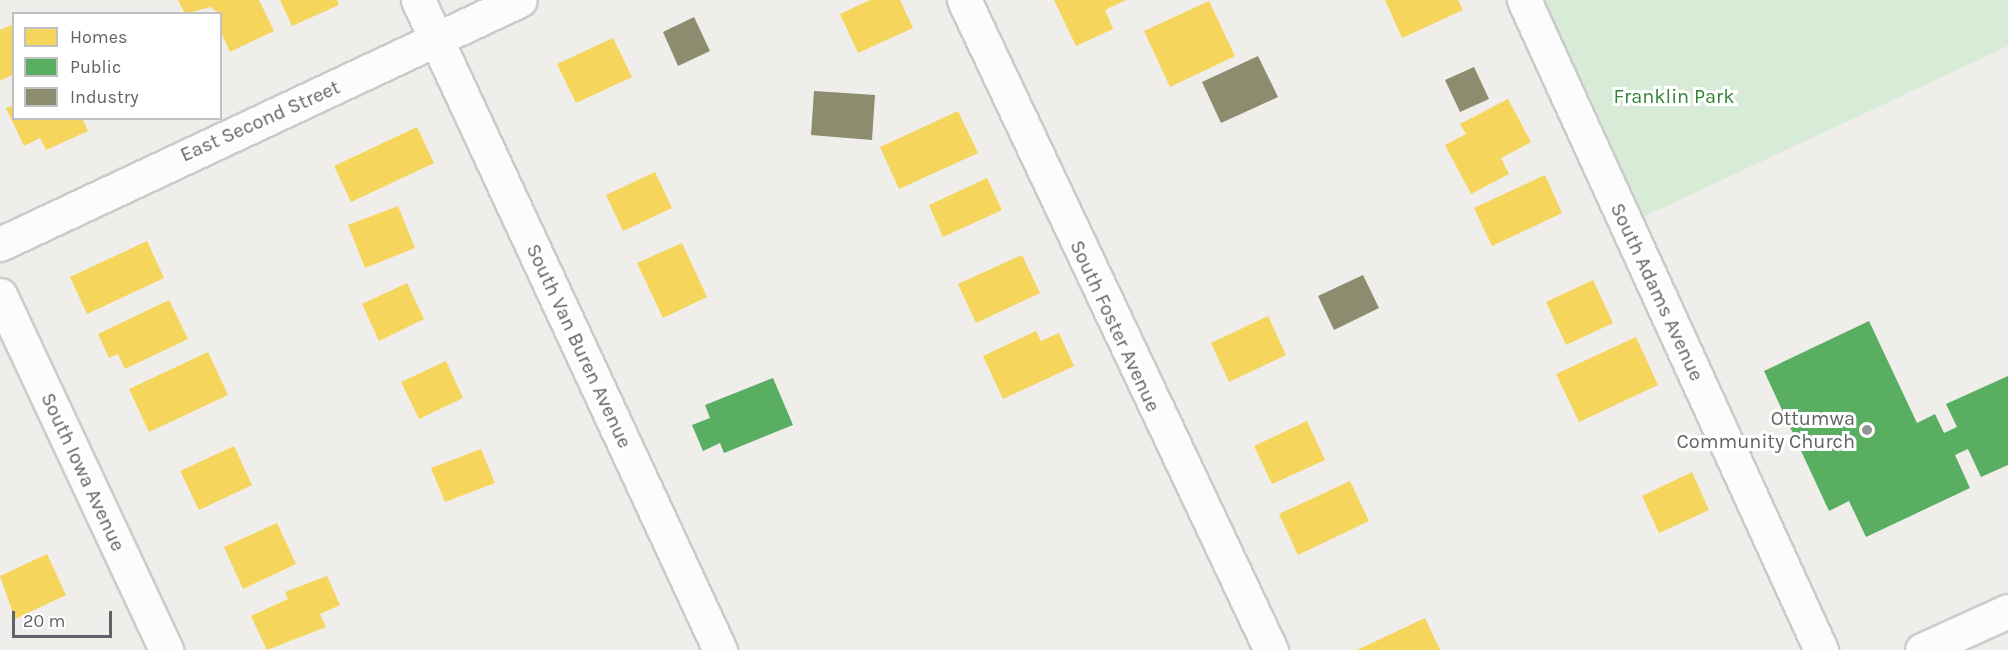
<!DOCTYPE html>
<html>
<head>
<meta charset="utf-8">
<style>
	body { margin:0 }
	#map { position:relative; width:2008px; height:650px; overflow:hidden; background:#efeeea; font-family:Karla,sans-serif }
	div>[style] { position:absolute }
	.green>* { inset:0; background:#d8ebd6 }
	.homes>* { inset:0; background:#f6d55c }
	.public>* { inset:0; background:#5aae61 }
	.industry>* { inset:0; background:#8c8c6e }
	.roads { filter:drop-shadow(2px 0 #cbcccc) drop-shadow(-2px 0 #cbcccc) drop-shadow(0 2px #cbcccc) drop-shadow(0 -2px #cbcccc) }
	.minor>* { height:33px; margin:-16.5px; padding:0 16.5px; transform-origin:16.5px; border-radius:16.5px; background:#fdfcfc }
	.secondary>* { height:33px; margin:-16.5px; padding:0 16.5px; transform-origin:16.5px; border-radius:16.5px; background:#fdfcfc }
	.dots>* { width:16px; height:16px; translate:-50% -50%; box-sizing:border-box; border:3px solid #fff; border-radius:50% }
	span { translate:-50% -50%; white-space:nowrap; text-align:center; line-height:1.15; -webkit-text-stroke:6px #fff; paint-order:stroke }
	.park-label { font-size:20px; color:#348238 }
	.street-label { font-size:20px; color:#5f6368 }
	.poi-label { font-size:20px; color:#5f6368 }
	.right { translate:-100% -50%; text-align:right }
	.legend { position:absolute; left:12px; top:12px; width:210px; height:108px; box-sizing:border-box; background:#fff; border:2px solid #bfc1c3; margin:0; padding:8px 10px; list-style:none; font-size:18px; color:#5f6368 }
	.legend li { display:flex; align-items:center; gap:12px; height:30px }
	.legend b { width:30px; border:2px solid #bfc1c3 }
	.scale { position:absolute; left:12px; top:611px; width:100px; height:27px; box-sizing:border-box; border:3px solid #5f6368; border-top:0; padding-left:8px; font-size:18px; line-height:21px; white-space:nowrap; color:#5f6368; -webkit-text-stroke:4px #fff; paint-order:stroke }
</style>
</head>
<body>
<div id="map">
	<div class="green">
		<i style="clip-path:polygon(1524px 0,2008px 0,2008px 46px,1626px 225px)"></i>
	</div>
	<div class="homes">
		<i style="clip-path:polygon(178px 0,259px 0,274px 31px,230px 52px,220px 30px,220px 14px,210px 7px,185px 14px)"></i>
		<i style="clip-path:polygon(280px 0,337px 0,339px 5px,292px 26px)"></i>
		<i style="clip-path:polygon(870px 0,900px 0,913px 28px,858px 53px,840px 14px)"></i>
		<i style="clip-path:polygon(1054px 0,1126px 0,1105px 10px,1113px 29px,1076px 46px)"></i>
		<i style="clip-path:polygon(1385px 0,1458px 0,1463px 10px,1402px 38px)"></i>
		<i style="clip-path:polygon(1209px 1px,1235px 56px,1170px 87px,1144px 31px)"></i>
		<i style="clip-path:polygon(14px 24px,14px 74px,0 81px,0 30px)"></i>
		<i style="clip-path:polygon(613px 38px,632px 77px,576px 103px,557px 64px)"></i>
		<i style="clip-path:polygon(1508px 99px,1531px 142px,1501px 158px,1509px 174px,1471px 194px,1445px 145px,1466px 134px,1460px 124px)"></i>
		<i style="clip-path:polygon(14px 105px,14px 118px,82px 118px,88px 131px,46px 150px,40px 138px,24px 146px,6px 108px)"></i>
		<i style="clip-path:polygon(958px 111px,978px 153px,899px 189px,880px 147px)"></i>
		<i style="clip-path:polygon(417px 127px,434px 163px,351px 202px,334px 166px)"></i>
		<i style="clip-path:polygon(655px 172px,672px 208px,623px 231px,606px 195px)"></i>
		<i style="clip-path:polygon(1545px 175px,1562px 213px,1492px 246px,1474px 208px)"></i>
		<i style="clip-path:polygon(987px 178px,1002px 210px,943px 237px,929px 205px)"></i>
		<i style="clip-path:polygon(398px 206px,415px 248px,365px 268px,348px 225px)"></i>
		<i style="clip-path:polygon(147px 241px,164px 278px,87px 314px,70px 277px)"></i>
		<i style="clip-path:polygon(682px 243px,707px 297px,663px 318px,637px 263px)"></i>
		<i style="clip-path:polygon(1022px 255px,1040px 293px,976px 323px,958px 284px)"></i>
		<i style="clip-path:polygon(1593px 280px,1613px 323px,1566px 345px,1546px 302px)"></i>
		<i style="clip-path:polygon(407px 283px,424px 319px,379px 341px,362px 304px)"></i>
		<i style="clip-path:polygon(169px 300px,188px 339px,125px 369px,118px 354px,109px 358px,98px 334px)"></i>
		<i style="clip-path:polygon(1268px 316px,1286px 355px,1229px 382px,1211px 343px)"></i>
		<i style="clip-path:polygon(1036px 331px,1041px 341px,1059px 333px,1074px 366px,1003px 399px,983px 356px)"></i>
		<i style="clip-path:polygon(1636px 337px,1658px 385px,1579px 422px,1556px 374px)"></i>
		<i style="clip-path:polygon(208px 352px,228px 395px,149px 432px,129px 389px)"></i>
		<i style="clip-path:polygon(446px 361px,463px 398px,419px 419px,401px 382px)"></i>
		<i style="clip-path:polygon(1307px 421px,1325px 460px,1272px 484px,1254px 446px)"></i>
		<i style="clip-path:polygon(234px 446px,252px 485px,199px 510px,180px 471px)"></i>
		<i style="clip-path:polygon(481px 449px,495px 483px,445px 502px,431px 468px)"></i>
		<i style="clip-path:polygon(1692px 472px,1709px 510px,1659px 533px,1642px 496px)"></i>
		<i style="clip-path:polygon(1350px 481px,1369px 521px,1298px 555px,1279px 514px)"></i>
		<i style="clip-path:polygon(277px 523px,296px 564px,243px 589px,224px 547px)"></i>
		<i style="clip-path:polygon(47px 554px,66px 595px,15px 619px,0 576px)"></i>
		<i style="clip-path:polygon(327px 576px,340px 605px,320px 614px,326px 627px,267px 650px,251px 616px,288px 599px,285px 592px)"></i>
		<i style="clip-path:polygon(1425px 618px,1440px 650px,1357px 650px)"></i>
	</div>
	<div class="public">
		<i style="clip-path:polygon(1869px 321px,1917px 423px,1935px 414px,1944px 433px,1957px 427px,1946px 404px,2008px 376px,2008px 465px,1981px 477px,1968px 449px,1955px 455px,1970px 488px,1866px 537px,1849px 501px,1829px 511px,1764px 371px)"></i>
		<i style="clip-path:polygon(773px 378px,793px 425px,724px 453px,720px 443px,703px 451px,692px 425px,710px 418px,705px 405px)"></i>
	</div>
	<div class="industry">
		<i style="clip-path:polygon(694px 17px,710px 51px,678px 66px,663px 32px)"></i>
		<i style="clip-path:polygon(1258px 56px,1278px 97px,1221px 123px,1202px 82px)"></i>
		<i style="clip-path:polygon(1474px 67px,1489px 99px,1460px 112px,1445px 80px)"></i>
		<i style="clip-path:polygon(814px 91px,875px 95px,872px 140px,811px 135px)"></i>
		<i style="clip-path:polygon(1363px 275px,1379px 308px,1334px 330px,1318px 296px)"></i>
	</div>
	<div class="roads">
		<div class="minor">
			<i style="left:418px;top:0;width:717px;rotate:65.08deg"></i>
			<i style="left:964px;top:0;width:719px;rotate:64.72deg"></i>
			<i style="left:1524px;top:0;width:715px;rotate:65.44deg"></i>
			<i style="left:0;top:244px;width:574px;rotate:-25.14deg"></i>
			<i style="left:1922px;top:650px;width:94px;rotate:-24.4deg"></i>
		</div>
		<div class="secondary">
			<i style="left:0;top:295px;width:392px;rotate:64.9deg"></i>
		</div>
	</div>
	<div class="dots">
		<i style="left:1867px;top:430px;background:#919496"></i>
	</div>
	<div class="park-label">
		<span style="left:1674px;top:96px">Franklin Park</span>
	</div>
	<div class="street-label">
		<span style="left:260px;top:121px;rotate:-24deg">East Second Street</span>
		<span style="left:1657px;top:292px;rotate:65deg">South Adams Avenue</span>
		<span style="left:1115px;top:326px;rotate:65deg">South Foster Avenue</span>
		<span style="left:579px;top:346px;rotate:65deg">South Van Buren Avenue</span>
		<span style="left:83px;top:472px;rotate:65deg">South Iowa Avenue</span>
	</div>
	<div class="poi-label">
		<span class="right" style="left:1855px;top:430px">Ottumwa<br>Community Church</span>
	</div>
	<ul class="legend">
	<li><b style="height:16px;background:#f6d55c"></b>Homes</li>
	<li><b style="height:16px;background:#5aae61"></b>Public</li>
	<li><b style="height:16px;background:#8c8c6e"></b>Industry</li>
	</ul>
	<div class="scale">20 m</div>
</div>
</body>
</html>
